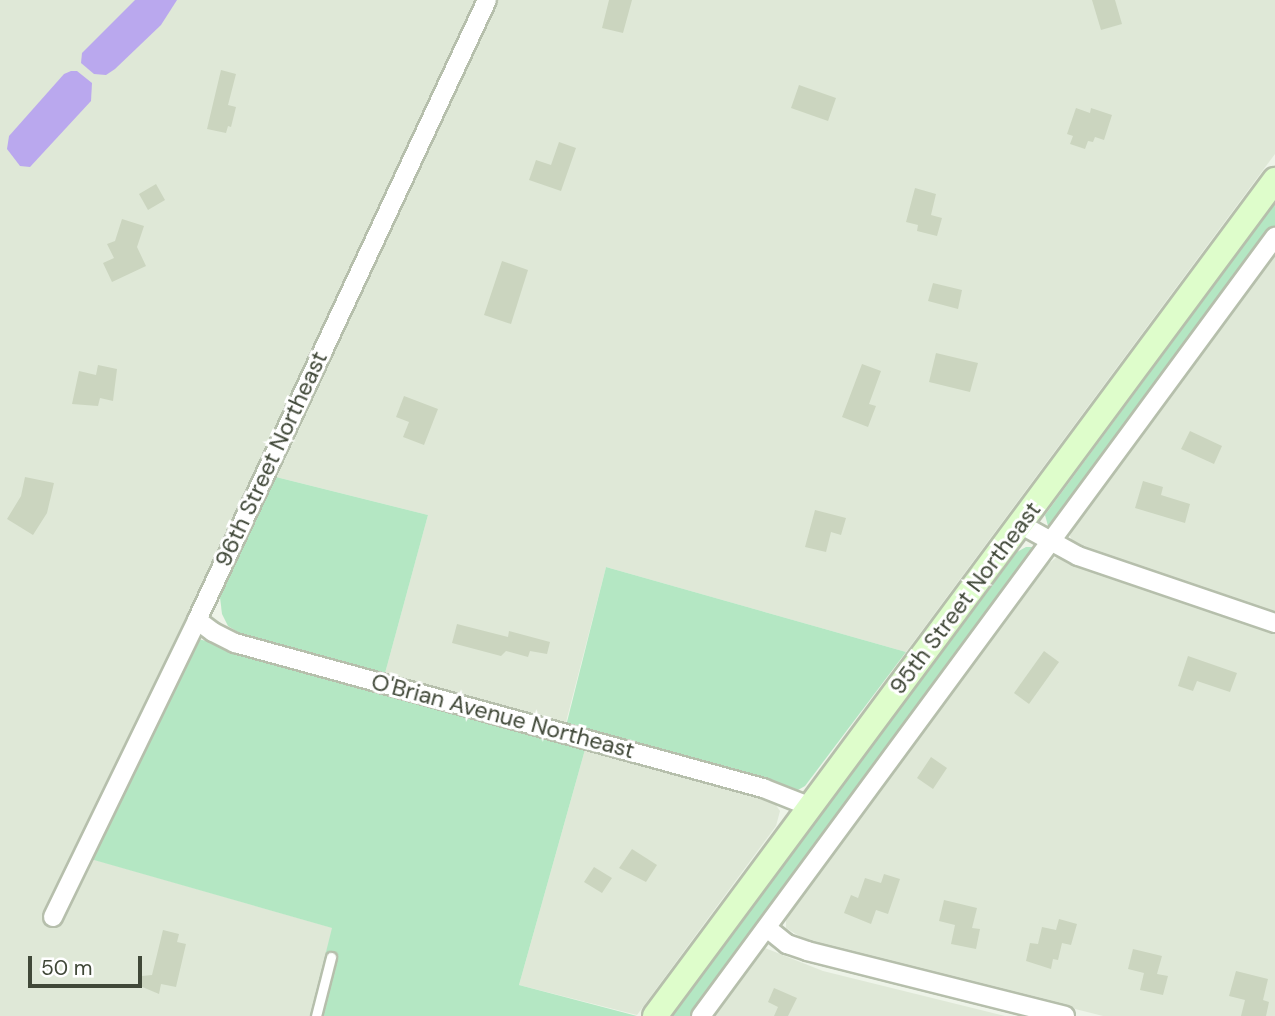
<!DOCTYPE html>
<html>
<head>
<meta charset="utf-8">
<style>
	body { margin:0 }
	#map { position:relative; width:1275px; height:1016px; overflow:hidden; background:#eef4e9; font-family:"DM Sans",sans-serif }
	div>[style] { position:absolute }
	.residential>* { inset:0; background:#dfe8d7 }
	.green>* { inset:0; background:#b4e7c3 }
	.water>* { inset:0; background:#baa8ee }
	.building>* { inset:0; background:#cbd5bf }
	.roads { filter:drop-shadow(2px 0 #b6bfac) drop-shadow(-2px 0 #b6bfac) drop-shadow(0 2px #b6bfac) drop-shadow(0 -2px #b6bfac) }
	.service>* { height:9px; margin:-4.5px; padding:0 4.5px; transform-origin:4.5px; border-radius:4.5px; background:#fff }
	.minor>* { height:18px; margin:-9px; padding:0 9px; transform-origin:9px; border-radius:9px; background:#fff }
	.secondary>* { height:24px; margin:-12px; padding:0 12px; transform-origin:12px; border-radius:12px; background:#defdcb }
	span { translate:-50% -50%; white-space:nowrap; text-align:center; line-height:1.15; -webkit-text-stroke:6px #fff; paint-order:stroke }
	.street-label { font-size:23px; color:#404838 }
	.scale { position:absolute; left:28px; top:956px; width:114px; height:32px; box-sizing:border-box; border:4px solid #404838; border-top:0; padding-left:9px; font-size:21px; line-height:24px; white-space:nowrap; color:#404838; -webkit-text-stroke:5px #fff; paint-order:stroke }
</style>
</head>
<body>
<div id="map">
	<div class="residential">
		<i style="clip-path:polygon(0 0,481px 0,78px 855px,333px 928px,310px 1016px,0 1016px)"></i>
		<i style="clip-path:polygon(496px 0,1275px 0,1275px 154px,906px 652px,606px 567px,565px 726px,384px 677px,428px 515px,272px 476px)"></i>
		<i style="clip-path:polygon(1275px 250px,1275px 616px,1089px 553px,1073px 543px,1070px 536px,1072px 526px)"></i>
		<i style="clip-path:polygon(1057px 557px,1275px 632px,1275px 1016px,1103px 1016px,807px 941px,786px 928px,786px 914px,1042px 569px)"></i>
		<i style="clip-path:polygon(586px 746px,771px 798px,780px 811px,776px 826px,637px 1015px,519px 985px)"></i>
		<i style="clip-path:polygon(765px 948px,823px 971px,1005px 1016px,710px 1016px,758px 950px)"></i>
	</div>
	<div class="green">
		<i style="clip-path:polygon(1275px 203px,1275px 227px,1144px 405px,1051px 527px,1048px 526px,1045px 515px)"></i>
		<i style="clip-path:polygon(272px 476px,428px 515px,384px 677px,246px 637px,228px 626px,222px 614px,219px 589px)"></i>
		<i style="clip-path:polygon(1026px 547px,1032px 547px,1031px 557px,690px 1016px,670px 1016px,1017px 552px)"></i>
		<i style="clip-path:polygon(606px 567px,906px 652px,805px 786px,798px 790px,789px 789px,566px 726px)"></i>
		<i style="clip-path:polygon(195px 638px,586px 746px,519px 985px,637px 1016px,310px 1016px,332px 928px,87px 858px)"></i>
	</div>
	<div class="water">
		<i style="clip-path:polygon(135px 0,177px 0,161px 25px,115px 69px,106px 75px,94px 74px,81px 63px,82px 53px)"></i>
		<i style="clip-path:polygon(71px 71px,77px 71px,92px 83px,91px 101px,30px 167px,20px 166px,7px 149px,9px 136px,64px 74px)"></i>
	</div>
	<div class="building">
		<i style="clip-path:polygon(609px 0,632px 0,623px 33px,602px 28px)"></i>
		<i style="clip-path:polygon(1092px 0,1115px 0,1122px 24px,1101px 30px)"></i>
		<i style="clip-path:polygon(221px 70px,236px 74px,228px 105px,236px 107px,231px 127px,228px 126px,226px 133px,207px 129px)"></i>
		<i style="clip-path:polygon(799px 85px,836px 98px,828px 121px,791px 108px)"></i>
		<i style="clip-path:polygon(1076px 108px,1090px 113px,1091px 108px,1112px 115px,1104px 140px,1095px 137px,1093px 142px,1088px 141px,1085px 149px,1070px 144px,1073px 136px,1067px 134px)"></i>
		<i style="clip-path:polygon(559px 142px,576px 148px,561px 191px,529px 180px,536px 160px,551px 165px)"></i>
		<i style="clip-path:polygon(156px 184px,165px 200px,148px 210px,139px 194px)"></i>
		<i style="clip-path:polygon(915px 188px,936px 194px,931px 215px,942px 218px,937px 236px,917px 231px,918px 225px,906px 222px)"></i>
		<i style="clip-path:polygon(122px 219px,144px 226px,137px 247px,146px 266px,112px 282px,103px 263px,114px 258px,107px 244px,115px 241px)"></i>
		<i style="clip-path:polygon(502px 261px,528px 270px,511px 324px,484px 315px)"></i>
		<i style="clip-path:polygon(933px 283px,962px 290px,958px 309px,928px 301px)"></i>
		<i style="clip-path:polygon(936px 353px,978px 363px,970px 392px,929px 382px)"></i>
		<i style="clip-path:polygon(862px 364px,881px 371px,869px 404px,876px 406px,868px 427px,842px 417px)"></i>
		<i style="clip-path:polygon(98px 365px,117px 369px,113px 401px,100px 398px,98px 406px,72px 404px,79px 371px,96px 375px)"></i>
		<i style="clip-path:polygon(404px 396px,438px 409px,424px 445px,403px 437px,409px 422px,396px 417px)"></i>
		<i style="clip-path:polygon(1190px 431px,1222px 446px,1214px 464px,1181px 449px)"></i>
		<i style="clip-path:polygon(25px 477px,54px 483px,47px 513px,33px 535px,7px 519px,21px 496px)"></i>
		<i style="clip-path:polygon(1143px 481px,1163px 487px,1161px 495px,1190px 504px,1185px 523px,1135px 508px)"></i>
		<i style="clip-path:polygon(815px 510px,846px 518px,841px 535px,831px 532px,826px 552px,805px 547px)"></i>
		<i style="clip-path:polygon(457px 624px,508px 637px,509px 631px,550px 642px,547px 654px,530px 651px,528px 657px,506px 651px,501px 656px,452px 643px)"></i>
		<i style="clip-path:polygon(1044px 651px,1059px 662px,1029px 704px,1014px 693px)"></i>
		<i style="clip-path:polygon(1188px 656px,1237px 673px,1230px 692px,1197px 681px,1193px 691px,1178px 686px)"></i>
		<i style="clip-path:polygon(931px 757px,947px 768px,933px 789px,917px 778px)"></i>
		<i style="clip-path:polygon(632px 849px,657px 865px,646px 882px,619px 868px)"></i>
		<i style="clip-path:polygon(594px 867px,612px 878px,602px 893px,584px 882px)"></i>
		<i style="clip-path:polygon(884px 874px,900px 879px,888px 914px,876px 910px,871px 924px,844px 913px,851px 895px,858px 898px,865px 878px,881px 883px)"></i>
		<i style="clip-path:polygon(944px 900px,977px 908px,972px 928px,980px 929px,976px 949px,951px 944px,955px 925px,939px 921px)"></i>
		<i style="clip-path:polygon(1059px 919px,1077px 924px,1071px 945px,1062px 943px,1058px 960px,1053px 959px,1051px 969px,1026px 961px,1030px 943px,1038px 944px,1042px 927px,1056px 930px)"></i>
		<i style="clip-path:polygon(163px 930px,179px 934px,177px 942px,186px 944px,176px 987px,161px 984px,159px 994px,140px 986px,138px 981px,142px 976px,152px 975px)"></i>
		<i style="clip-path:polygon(1133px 949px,1162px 956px,1157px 974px,1168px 976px,1163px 995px,1140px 990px,1144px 973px,1128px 969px)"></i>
		<i style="clip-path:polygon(1236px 971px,1268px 979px,1263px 1000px,1269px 1002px,1266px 1016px,1241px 1016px,1245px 1000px,1229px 996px)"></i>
		<i style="clip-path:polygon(774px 988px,797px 998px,788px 1016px,774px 1016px,778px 1007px,768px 1002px)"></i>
	</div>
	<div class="roads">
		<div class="service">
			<i style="left:316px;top:1016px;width:61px;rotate:-75.7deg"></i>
		</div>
		<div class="minor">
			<i style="left:1020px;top:524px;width:66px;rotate:28.9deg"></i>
			<i style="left:1078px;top:556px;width:208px;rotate:18.8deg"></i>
			<i style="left:197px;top:620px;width:20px;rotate:37deg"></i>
			<i style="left:213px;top:632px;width:25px;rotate:27deg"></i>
			<i style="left:235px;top:643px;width:548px;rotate:15.36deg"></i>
			<i style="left:763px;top:788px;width:52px;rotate:21.6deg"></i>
			<i style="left:53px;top:917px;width:330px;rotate:-64.1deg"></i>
			<i style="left:197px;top:620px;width:684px;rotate:-64.93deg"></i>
			<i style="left:767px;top:928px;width:26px;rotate:39deg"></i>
			<i style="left:787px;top:944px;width:21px;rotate:19deg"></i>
			<i style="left:807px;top:951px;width:266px;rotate:14.1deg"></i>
			<i style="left:701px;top:1016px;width:968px;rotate:-53.62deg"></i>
		</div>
		<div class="secondary">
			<i style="left:655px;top:1016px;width:1041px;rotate:-53.44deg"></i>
		</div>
	</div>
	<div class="street-label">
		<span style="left:271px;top:459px;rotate:-65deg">96th Street Northeast</span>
		<span style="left:965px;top:598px;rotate:-53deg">95th Street Northeast</span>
		<span style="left:503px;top:716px;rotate:15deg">O'Brian Avenue Northeast</span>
	</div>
	<div class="scale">50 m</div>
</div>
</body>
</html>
